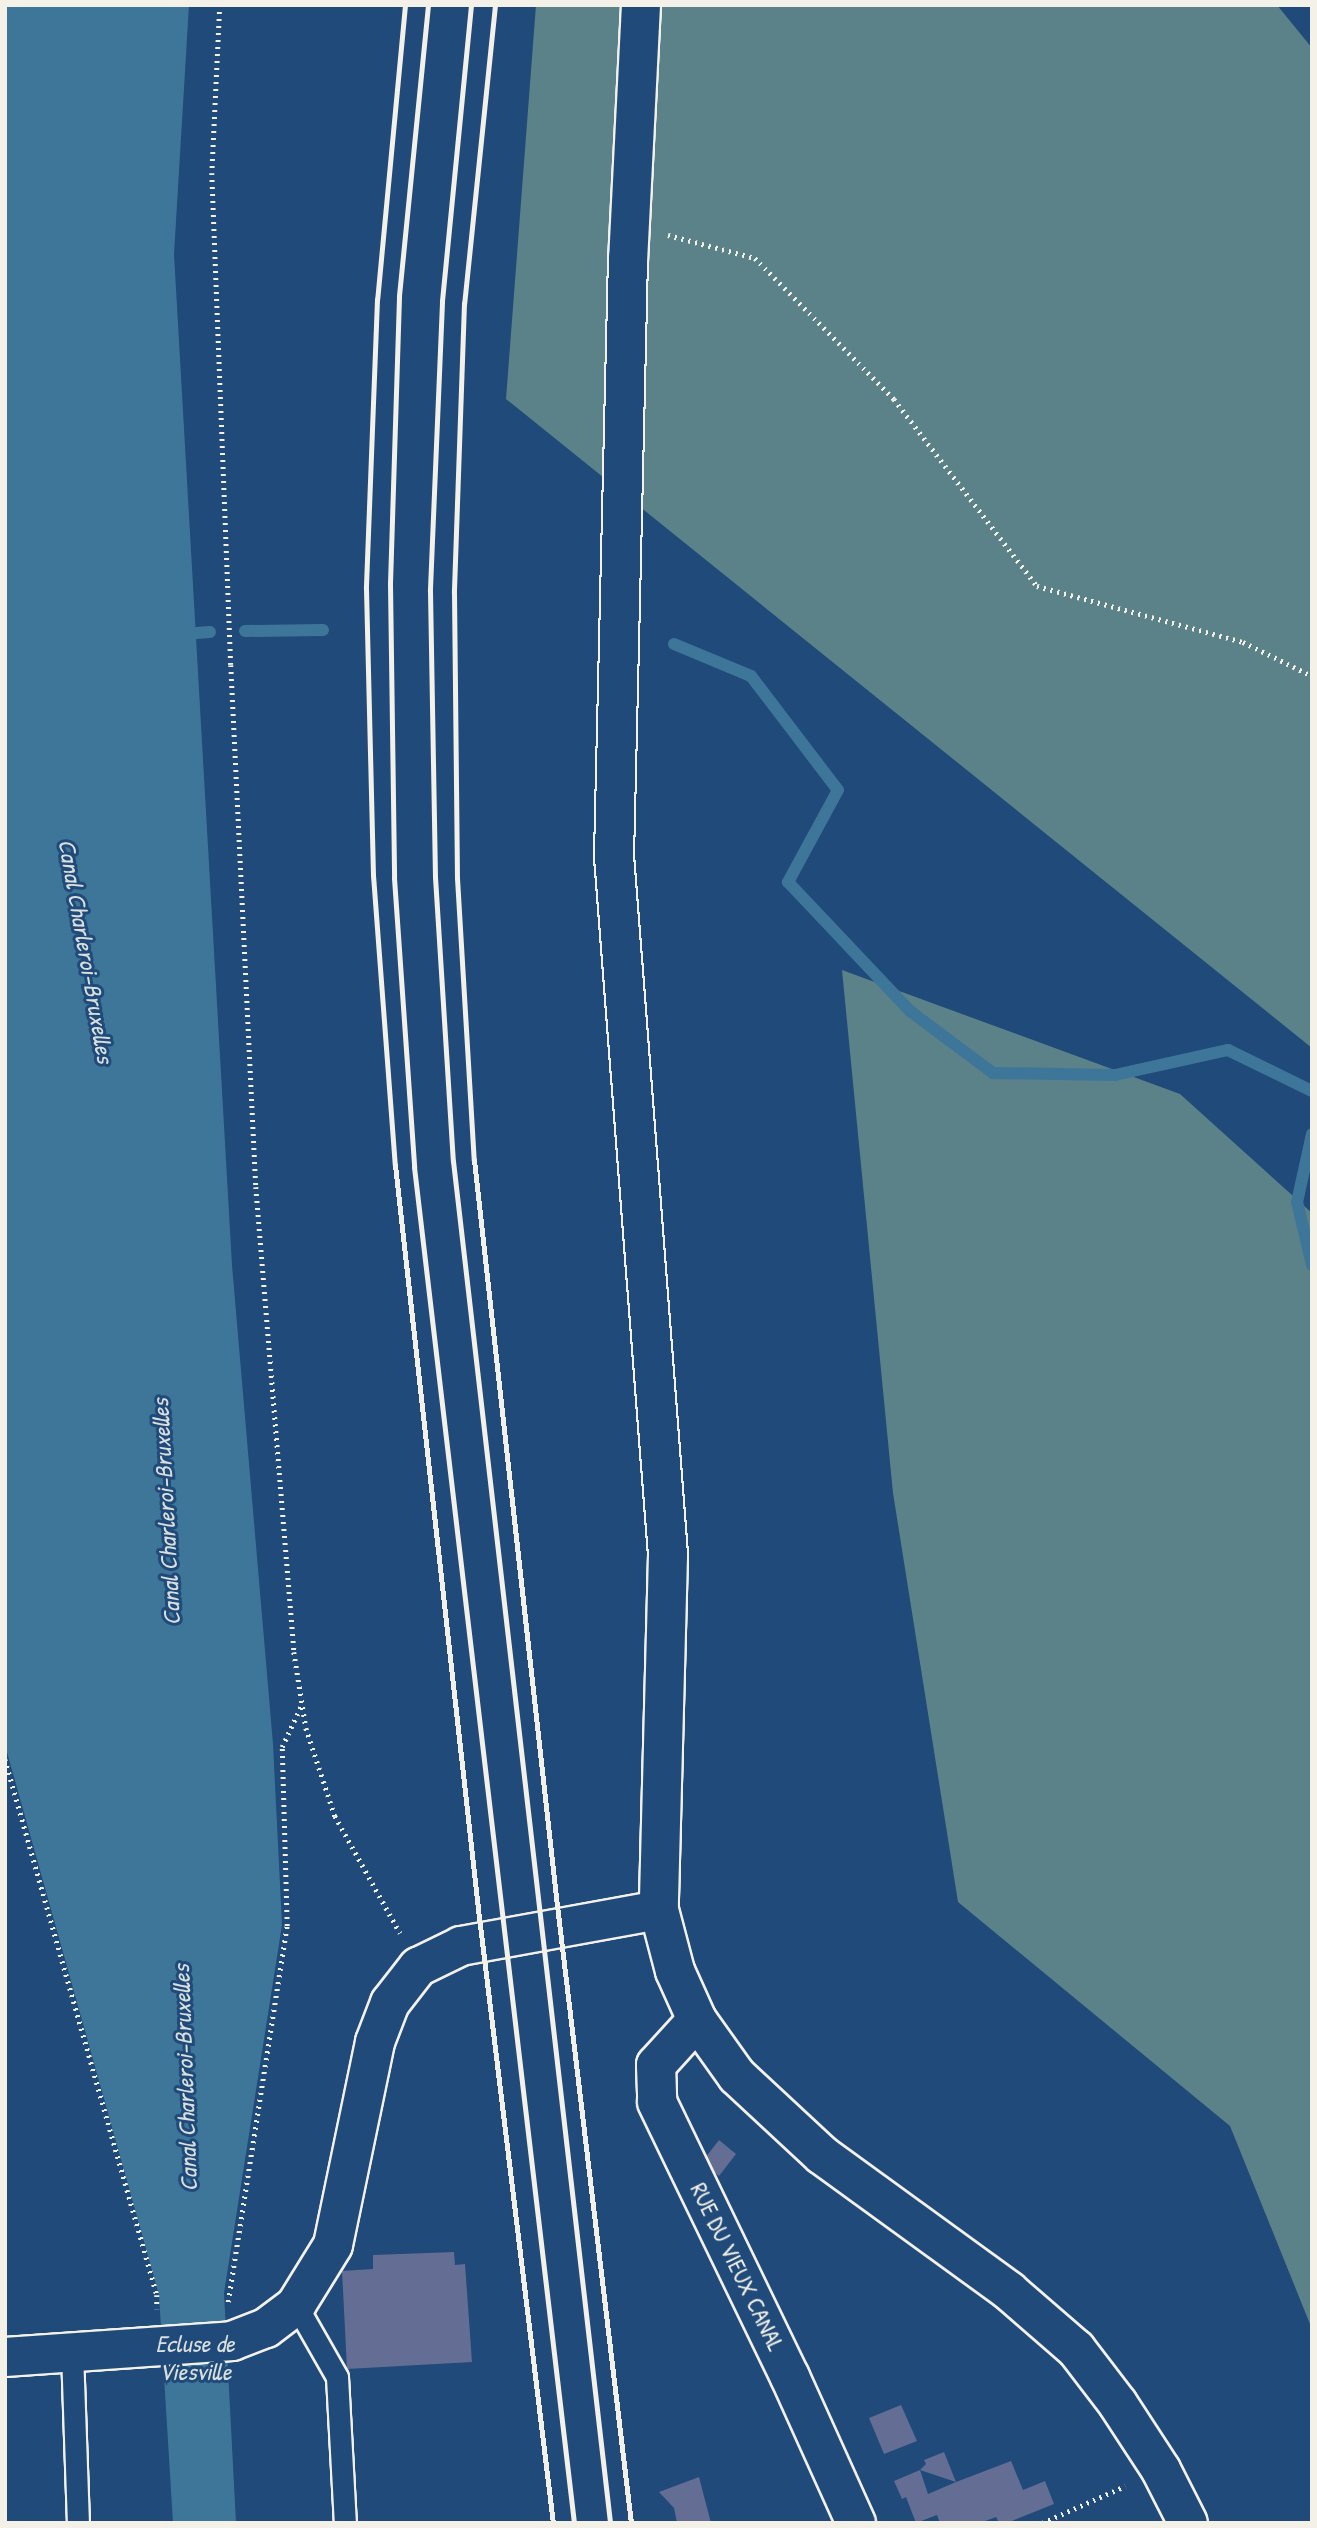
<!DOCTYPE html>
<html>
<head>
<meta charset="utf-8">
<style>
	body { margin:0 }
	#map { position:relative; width:1317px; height:2528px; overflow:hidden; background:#1f4a7a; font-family:"Patrick Hand",sans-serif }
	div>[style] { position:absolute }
	.green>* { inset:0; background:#5a8288 }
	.water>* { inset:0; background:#3e769a }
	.stream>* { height:12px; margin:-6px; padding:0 6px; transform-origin:6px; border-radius:6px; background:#3e769a }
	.building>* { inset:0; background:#646d93 }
	.path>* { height:4.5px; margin-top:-2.25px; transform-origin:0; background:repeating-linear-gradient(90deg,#f4f1e8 0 2px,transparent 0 7px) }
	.roads { filter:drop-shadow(2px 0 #f4f1e8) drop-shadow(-2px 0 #f4f1e8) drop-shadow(0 2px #f4f1e8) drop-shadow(0 -2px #f4f1e8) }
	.service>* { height:21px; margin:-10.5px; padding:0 10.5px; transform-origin:10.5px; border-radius:10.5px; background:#1f4a7a }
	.minor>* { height:38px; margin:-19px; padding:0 19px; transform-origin:19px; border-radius:19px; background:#1f4a7a }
	.rail>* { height:5px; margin:-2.5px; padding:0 2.5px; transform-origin:2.5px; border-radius:2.5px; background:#f4f1e8 }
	span { translate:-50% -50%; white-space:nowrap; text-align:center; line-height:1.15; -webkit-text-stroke:6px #1f4a7a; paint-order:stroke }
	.street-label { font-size:23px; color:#f4f1e8 }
	.water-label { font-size:24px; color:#d9dfdc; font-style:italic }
	.frame { position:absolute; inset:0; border:7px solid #f4f1e8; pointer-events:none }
</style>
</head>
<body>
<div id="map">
	<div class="green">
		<i style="clip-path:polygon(536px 5px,1277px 5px,1312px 48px,1312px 1048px,506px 399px)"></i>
		<i style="clip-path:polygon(842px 970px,1180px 1094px,1312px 1213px,1312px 2329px,1230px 2126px,958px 1902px,893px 1493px)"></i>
	</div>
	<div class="water">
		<i style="clip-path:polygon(5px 5px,189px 5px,174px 254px,232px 1265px,273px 1744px,282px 1925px,224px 2293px,236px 2523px,173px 2523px,159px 2295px,5px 1745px)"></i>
	</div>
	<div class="stream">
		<i style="left:245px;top:631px;width:78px;rotate:-0.7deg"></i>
		<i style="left:182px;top:634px;width:28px;rotate:-4deg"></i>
		<i style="left:674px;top:644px;width:83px;rotate:22.6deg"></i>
		<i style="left:751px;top:676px;width:143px;rotate:52.7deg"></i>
		<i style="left:838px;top:790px;width:105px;rotate:118.5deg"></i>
		<i style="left:788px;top:882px;width:178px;rotate:46.6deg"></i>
		<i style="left:910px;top:1011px;width:104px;rotate:36.8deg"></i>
		<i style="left:993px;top:1073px;width:122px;rotate:0.9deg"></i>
		<i style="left:1115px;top:1075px;width:116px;rotate:-12.5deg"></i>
		<i style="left:1228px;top:1050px;width:93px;rotate:26deg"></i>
		<i style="left:1312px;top:1134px;width:70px;rotate:102.4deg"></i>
		<i style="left:1297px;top:1202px;width:65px;rotate:76.6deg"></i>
	</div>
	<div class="building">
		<i style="clip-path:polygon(719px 2140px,736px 2154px,719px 2176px,702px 2162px)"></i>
		<i style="clip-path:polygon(454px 2252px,455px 2265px,465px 2264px,472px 2362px,347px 2369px,342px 2271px,373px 2269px,373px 2255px)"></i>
		<i style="clip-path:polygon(901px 2405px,917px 2441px,884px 2454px,869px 2418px)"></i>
		<i style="clip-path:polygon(evenodd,944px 2452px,956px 2482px,1011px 2461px,1023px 2490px,1045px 2481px,1054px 2504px,1007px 2523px,999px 2523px,996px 2517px,980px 2523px,940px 2523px,937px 2515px,916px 2523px,906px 2497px,902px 2499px,894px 2481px,920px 2470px,926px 2464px,924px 2460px,944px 2452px,920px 2470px,956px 2482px,928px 2494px,920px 2470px)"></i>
		<i style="clip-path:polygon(699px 2477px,711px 2523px,677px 2523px,674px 2508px,659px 2492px)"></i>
	</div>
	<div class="path">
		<i style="left:220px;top:5px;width:168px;rotate:92.7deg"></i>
		<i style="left:212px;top:173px;width:492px;rotate:87.8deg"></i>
		<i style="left:231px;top:665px;width:523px;rotate:87.26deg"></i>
		<i style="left:256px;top:1187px;width:467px;rotate:85.3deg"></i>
		<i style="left:294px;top:1652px;width:77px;rotate:81deg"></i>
		<i style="left:306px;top:1728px;width:93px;rotate:71.8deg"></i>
		<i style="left:335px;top:1816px;width:134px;rotate:60.9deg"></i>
		<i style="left:668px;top:235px;width:90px;rotate:14.8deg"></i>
		<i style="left:755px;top:258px;width:198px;rotate:45.4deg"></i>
		<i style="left:894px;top:399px;width:235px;rotate:52.6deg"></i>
		<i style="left:1037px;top:586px;width:213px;rotate:15.2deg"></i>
		<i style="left:1243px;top:642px;width:77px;rotate:26.2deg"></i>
		<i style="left:5px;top:1759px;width:557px;rotate:74.17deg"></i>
		<i style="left:157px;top:2295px;width:14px;rotate:90deg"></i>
		<i style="left:228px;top:2302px;width:381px;rotate:-81.1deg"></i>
		<i style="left:287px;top:1926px;width:179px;rotate:-91.6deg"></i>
		<i style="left:282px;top:1747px;width:47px;rotate:-65.1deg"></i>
		<i style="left:1042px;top:2523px;width:91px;rotate:-24deg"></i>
	</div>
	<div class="roads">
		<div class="service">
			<i style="left:296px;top:2305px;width:83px;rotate:60.3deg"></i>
			<i style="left:337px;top:2377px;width:146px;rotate:86.9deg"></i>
			<i style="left:72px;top:2352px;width:171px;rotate:88deg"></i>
		</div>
		<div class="minor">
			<i style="left:641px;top:5px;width:253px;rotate:92.9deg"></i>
			<i style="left:628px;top:258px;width:598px;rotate:91.34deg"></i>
			<i style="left:614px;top:856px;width:701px;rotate:85.58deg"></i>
			<i style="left:668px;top:1555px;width:355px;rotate:91.5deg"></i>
			<i style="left:659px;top:1910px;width:63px;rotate:75.3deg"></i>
			<i style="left:675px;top:1971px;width:54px;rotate:65.8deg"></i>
			<i style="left:697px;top:2020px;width:69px;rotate:54.5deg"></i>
			<i style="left:737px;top:2076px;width:116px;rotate:42.9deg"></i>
			<i style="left:822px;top:2155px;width:231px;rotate:36deg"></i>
			<i style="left:1009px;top:2291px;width:89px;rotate:40.9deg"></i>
			<i style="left:1076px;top:2349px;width:69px;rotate:52.6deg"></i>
			<i style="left:1118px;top:2404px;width:79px;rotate:56.9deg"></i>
			<i style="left:1161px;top:2470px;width:59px;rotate:63deg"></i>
			<i style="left:697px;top:2020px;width:61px;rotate:132.3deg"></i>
			<i style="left:656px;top:2065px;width:37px;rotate:88deg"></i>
			<i style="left:657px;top:2102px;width:305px;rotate:64.2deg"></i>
			<i style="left:790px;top:2377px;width:160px;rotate:65.7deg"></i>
			<i style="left:5px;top:2357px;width:228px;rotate:-4deg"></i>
			<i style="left:232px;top:2341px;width:36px;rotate:-21deg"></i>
			<i style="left:266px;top:2328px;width:38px;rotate:-37deg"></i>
			<i style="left:296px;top:2305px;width:70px;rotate:-58.3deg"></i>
			<i style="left:333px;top:2245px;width:207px;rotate:-78.3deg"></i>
			<i style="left:375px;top:2042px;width:42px;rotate:-69deg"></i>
			<i style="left:390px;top:2003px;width:46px;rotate:-52.1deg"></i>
			<i style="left:418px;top:1967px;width:48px;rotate:-26deg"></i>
			<i style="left:461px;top:1946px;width:201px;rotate:-10.3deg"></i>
		</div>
	</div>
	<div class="rail">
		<i style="left:405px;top:5px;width:295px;rotate:95.4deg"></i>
		<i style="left:377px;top:299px;width:290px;rotate:92.2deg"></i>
		<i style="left:366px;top:589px;width:286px;rotate:88.6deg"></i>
		<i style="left:373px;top:875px;width:291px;rotate:85.7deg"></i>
		<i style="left:395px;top:1165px;width:749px;rotate:83.63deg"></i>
		<i style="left:478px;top:1909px;width:619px;rotate:83.04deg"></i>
		<i style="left:428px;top:5px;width:293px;rotate:95.7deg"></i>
		<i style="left:399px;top:297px;width:287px;rotate:91.8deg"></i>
		<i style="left:390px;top:584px;width:294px;rotate:89.2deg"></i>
		<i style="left:394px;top:878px;width:290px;rotate:86deg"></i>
		<i style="left:414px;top:1167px;width:1365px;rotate:83.27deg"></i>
		<i style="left:471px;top:5px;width:298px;rotate:95.6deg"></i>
		<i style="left:442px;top:302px;width:289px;rotate:92.4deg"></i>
		<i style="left:430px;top:591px;width:286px;rotate:89deg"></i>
		<i style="left:435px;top:877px;width:285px;rotate:86.4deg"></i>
		<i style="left:453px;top:1161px;width:1371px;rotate:83.42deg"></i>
		<i style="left:495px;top:5px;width:300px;rotate:95.9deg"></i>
		<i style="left:464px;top:303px;width:290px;rotate:92deg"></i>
		<i style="left:454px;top:593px;width:285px;rotate:89.4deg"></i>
		<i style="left:457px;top:878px;width:283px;rotate:86.6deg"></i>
		<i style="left:474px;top:1160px;width:742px;rotate:83.65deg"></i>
		<i style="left:556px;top:1897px;width:630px;rotate:83.17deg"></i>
	</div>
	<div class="street-label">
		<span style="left:737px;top:2267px;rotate:64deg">RUE DU VIEUX CANAL</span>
	</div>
	<div class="water-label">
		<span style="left:86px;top:951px;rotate:80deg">Canal Charleroi-Bruxelles</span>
		<span style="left:166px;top:1512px;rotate:-93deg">Canal Charleroi-Bruxelles</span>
		<span style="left:185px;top:2078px;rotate:-92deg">Canal Charleroi-Bruxelles</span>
		<span style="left:195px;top:2358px">Ecluse de<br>Viesville</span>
	</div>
	<div class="frame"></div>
</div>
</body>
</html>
